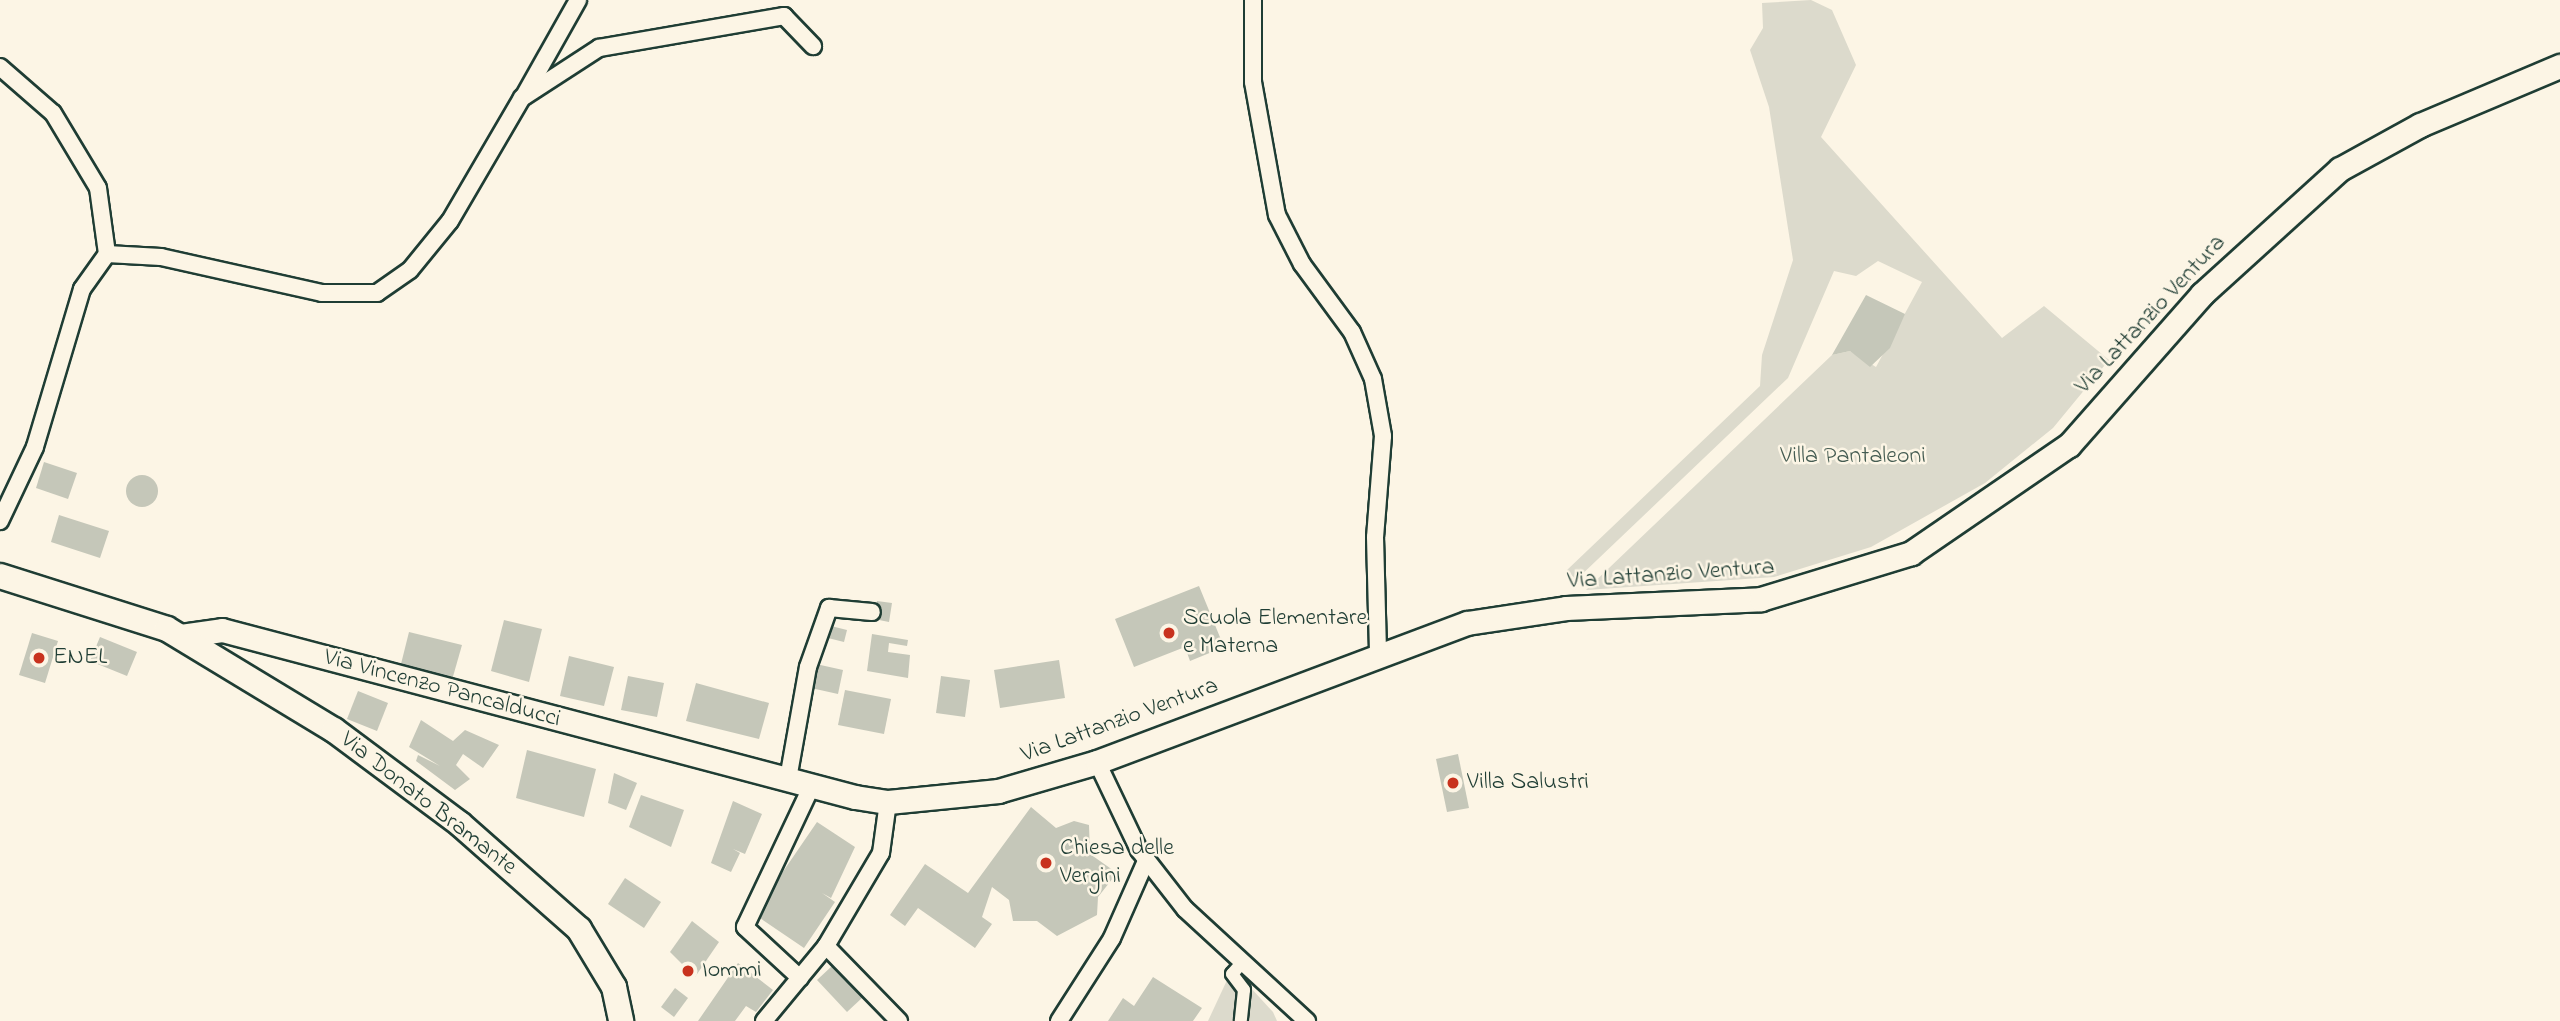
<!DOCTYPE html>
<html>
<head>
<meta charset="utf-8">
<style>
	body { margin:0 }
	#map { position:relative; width:2560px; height:1021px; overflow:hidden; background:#fcf5e5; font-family:"Indie Flower",sans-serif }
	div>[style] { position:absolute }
	.green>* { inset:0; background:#dcdacc }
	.building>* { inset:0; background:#c5c7b9 }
	.round { border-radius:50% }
	.roads { filter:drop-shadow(2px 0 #1f3d34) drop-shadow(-2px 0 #1f3d34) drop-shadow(0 2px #1f3d34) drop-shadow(0 -2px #1f3d34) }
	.pedestrian>* { height:12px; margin:-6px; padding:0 6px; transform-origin:6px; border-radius:6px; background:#fcf5e5 }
	.minor>* { height:16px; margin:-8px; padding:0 8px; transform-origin:8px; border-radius:8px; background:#fcf5e5 }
	.secondary>* { height:23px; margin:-11.5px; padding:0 11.5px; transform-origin:11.5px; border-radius:11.5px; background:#fcf5e5 }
	.primary>* { height:24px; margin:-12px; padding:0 12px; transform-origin:12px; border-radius:12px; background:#fcf5e5 }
	.dots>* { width:19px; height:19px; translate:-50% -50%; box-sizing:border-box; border:4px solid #fcf5e5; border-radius:50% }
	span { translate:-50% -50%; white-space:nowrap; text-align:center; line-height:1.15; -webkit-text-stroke:5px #fcf5e5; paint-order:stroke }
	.street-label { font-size:24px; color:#1f3d34 }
	.park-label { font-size:24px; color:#455c52 }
	.poi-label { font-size:24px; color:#1f3d34 }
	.left { translate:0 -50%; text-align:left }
</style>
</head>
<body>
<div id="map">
	<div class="green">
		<i style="clip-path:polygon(1811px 0,1832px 10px,1856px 65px,1821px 137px,2002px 338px,2044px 306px,2109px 360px,2053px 428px,1985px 483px,1871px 547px,1774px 577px,1586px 590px,1832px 355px,1850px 351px,1876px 367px,1922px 282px,1878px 261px,1856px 276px,1834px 271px,1788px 378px,1576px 580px,1567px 570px,1760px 386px,1762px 355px,1793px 260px,1769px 107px,1750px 50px,1763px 28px,1762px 3px)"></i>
		<i style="clip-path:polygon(1228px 978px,1236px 989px,1233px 1021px,1208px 1021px)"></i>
		<i style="clip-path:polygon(1250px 987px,1273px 1012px,1277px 1021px,1245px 1021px)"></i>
	</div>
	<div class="building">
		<i style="clip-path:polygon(1866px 295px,1905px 314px,1890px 348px,1870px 367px,1850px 351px,1832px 355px)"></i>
		<i style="clip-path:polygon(44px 462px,77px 473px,68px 499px,36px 488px)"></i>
		<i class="round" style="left:126px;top:475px;width:32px;height:32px"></i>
		<i style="clip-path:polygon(59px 515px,109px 531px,100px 558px,51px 542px)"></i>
		<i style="clip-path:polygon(1199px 586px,1224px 647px,1190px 661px,1185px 647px,1134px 667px,1115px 619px)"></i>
		<i style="clip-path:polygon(877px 601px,892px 603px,889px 622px,874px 619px)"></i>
		<i style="clip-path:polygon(504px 620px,542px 629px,529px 682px,491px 671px)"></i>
		<i style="clip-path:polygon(831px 626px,847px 630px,844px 642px,828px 638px)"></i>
		<i style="clip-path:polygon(409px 632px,462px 645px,452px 680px,400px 668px)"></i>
		<i style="clip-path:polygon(32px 633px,58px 641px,45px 683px,19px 675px)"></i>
		<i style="clip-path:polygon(872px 634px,908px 640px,907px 646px,889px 643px,888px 652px,910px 655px,908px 678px,867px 671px)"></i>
		<i style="clip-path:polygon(100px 637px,137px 652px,127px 676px,90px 661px)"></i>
		<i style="clip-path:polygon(569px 656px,614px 667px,604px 706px,560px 696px)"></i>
		<i style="clip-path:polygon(1059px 660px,1065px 698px,1000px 708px,994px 670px)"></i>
		<i style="clip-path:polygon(816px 664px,843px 670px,838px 694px,811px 688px)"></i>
		<i style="clip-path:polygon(628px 676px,664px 683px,657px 717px,621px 710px)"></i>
		<i style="clip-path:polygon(941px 676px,970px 680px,965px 717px,936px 713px)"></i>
		<i style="clip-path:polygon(696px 683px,769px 703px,759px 739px,686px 721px)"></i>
		<i style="clip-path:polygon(845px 690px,891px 699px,884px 734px,838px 725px)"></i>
		<i style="clip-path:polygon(358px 691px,388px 703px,377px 731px,347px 719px)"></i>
		<i style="clip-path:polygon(421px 720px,453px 741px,465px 730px,499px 745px,483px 768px,463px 754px,456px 765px,470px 779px,455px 790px,416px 761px,418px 755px,440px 766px,409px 747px)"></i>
		<i style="clip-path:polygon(527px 750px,596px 769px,584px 817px,516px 798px)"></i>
		<i style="clip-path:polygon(1458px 754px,1469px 808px,1447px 812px,1436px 759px)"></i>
		<i style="clip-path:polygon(614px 773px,637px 783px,626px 810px,608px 803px)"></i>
		<i style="clip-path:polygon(641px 795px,684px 810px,671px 847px,629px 827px)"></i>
		<i style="clip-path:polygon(733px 801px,762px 814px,745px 854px,733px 849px,740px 853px,731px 872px,711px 863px)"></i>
		<i style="clip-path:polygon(1031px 807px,1056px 828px,1074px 821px,1089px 825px,1090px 854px,1117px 873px,1098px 897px,1097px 915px,1057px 936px,1037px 921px,1013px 921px,1009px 900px,992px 887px,982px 917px,992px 924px,975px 948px,918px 908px,905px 926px,890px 915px,925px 864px,968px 893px)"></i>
		<i style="clip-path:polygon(817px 822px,855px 847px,831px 898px,822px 893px,835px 902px,804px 948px,754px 914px)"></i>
		<i style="clip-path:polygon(625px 878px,661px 902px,644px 928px,608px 904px)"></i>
		<i style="clip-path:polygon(692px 921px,719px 942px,695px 977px,670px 952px)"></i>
		<i style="clip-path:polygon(738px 963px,773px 990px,756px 1012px,746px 1006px,735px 1021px,698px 1021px)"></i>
		<i style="clip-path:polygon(832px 966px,863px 997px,847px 1012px,817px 980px)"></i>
		<i style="clip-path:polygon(1153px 977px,1202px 1008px,1193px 1021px,1108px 1021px,1123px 998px,1134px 1006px)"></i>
		<i style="clip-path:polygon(675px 988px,688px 998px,674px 1017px,661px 1007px)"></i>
	</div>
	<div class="roads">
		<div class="pedestrian">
			<i style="left:1241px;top:964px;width:13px;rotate:132deg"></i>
			<i style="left:1232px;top:974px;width:20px;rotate:53deg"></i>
			<i style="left:1244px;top:990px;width:31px;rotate:96deg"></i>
		</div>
		<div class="minor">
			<i style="left:1253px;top:0;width:82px;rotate:90deg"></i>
			<i style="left:1253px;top:82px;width:135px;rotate:79.8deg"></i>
			<i style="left:1277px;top:215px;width:55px;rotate:63deg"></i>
			<i style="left:1302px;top:264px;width:84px;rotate:53.7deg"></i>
			<i style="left:1352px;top:332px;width:51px;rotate:65.9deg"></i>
			<i style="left:1373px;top:379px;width:58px;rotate:80deg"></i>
			<i style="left:1383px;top:436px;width:101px;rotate:94.5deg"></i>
			<i style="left:1375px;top:537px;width:116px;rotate:88.5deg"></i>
			<i style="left:0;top:67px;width:70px;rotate:41deg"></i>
			<i style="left:53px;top:113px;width:87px;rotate:59deg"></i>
			<i style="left:98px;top:188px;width:67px;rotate:82.2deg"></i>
			<i style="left:107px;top:254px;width:43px;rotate:125.5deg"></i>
			<i style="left:82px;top:289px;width:165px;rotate:106.6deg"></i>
			<i style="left:35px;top:447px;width:82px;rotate:115.3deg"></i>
			<i style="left:524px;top:96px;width:110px;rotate:-60.6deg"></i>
			<i style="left:107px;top:254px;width:54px;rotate:3.2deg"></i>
			<i style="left:161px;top:257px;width:165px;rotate:12.6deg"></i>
			<i style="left:322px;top:293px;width:55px"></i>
			<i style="left:377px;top:293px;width:40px;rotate:-34.9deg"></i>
			<i style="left:410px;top:270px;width:63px;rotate:-50.8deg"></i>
			<i style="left:450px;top:221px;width:143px;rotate:-59.7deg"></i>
			<i style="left:522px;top:98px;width:92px;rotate:-33deg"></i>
			<i style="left:599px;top:48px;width:188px;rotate:-9.8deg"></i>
			<i style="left:784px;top:16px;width:42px;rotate:46deg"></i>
			<i style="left:1097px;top:762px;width:98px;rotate:64.5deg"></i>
			<i style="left:1139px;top:850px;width:75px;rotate:52.1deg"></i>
			<i style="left:1185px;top:909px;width:166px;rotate:42.6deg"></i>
			<i style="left:788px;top:779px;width:114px;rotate:-79.9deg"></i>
			<i style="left:808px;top:667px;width:63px;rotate:-70.4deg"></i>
			<i style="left:829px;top:608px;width:43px;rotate:5.3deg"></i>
			<i style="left:826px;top:946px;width:105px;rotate:45.8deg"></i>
			<i style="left:800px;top:978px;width:75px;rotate:-137.2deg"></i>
			<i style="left:745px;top:927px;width:157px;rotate:-64.7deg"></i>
			<i style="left:764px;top:1021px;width:97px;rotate:-50.4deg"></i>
			<i style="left:826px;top:946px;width:108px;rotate:-59.4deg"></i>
			<i style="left:881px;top:853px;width:51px;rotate:-82.2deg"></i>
			<i style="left:1059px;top:1021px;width:98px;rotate:-57.4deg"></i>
			<i style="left:1112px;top:938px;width:84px;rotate:-66.2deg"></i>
		</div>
		<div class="secondary">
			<i style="left:181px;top:636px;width:41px;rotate:-8.3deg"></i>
			<i style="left:222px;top:630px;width:655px;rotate:14.78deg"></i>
			<i style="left:855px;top:797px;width:33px;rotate:9deg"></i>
			<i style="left:888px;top:802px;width:111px;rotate:-5.7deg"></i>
			<i style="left:998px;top:791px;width:103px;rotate:-16.3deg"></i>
			<i style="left:1097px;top:762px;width:395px;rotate:-20.6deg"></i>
			<i style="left:1467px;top:623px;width:100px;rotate:-8.6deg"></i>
			<i style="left:1566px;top:608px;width:195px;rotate:-2.6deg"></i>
			<i style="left:1761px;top:599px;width:157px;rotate:-17deg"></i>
			<i style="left:1911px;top:553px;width:191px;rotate:-34.4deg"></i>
			<i style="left:2069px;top:445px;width:201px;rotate:-48.6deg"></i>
			<i style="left:2202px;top:294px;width:186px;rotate:-42.2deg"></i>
			<i style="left:2340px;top:169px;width:91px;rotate:-28.8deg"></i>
			<i style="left:2420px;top:125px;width:152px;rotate:-22.9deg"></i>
		</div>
		<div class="primary">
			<i style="left:0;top:576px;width:175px;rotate:17.6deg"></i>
			<i style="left:167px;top:629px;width:195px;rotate:31.2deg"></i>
			<i style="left:334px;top:730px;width:157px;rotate:36.7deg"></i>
			<i style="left:460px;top:824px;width:159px;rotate:41.4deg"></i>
			<i style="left:579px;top:929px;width:68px;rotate:58.9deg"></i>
			<i style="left:614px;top:987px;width:35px;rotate:78deg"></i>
		</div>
	</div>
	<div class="dots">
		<i style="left:1169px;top:633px;background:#c8321e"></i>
		<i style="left:39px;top:658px;background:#c8321e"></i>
		<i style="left:1453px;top:783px;background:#c8321e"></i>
		<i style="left:1046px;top:863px;background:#c8321e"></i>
		<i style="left:688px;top:971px;background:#c8321e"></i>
	</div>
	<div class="street-label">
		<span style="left:2151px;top:315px;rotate:-47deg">Via Lattanzio Ventura</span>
		<span style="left:1671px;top:575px;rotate:-4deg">Via Lattanzio Ventura</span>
		<span style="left:442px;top:689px;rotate:15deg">Via Vincenzo Pancalducci</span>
		<span style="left:1120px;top:721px;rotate:-20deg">Via Lattanzio Ventura</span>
		<span style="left:428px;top:804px;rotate:38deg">Via Donato Bramante</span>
	</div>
	<div class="park-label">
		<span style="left:1853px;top:457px">Villa Pantaleoni</span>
	</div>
	<div class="poi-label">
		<span class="left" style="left:1183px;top:633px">Scuola Elementare<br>e Materna</span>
		<span class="left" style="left:53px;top:658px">ENEL</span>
		<span class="left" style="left:1467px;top:783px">Villa Salustri</span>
		<span class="left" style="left:1060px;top:863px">Chiesa delle<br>Vergini</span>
		<span class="left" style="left:702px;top:971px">Iommi</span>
	</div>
</div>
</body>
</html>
